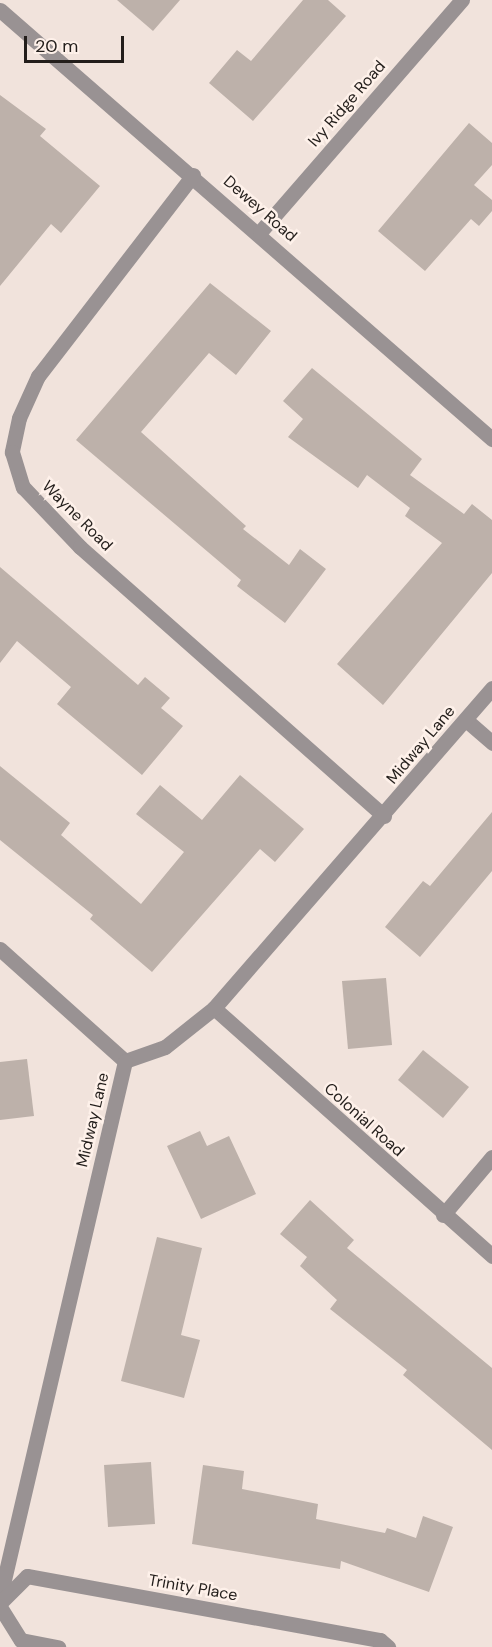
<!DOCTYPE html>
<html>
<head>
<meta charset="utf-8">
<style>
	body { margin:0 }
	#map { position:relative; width:492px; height:1647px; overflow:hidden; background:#f1e3dc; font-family:"DM Sans",sans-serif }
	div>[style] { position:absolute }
	.building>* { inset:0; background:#bdb1aa }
	.minor>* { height:15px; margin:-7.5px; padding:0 7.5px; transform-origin:7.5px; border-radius:7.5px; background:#999293 }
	span { translate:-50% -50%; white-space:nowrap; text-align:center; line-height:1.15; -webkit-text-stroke:5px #fef1ea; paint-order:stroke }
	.street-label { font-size:16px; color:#231e1b }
	.scale { position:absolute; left:24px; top:36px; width:100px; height:27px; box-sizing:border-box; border:3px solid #231e1b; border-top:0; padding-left:8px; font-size:18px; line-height:21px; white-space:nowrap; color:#231e1b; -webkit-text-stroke:4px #fef1ea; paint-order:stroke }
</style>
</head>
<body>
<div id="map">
	<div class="building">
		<i style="clip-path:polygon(117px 0,180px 0,153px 31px)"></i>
		<i style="clip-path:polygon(303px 0,328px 0,346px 16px,253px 121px,209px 83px,237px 50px,251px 61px)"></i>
		<i style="clip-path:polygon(0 95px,46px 129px,40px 136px,100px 186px,61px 233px,51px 224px,0 286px)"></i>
		<i style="clip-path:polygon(469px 123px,492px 143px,492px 165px,474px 185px,492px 200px,492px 211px,479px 226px,471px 219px,425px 271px,378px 231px)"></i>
		<i style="clip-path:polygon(210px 283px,271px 331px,236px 375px,209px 353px,141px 432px,246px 526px,243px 529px,289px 565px,300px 549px,326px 569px,285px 623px,237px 586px,241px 580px,76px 440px)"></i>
		<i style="clip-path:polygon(312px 368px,422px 459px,410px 475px,464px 514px,472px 504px,492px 520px,492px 573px,383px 705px,337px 664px,442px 543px,405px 516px,410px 508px,367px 475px,358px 488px,288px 437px,303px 419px,283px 401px)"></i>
		<i style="clip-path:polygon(0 567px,138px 685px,145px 677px,170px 698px,161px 708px,183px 726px,142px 775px,57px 704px,71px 687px,17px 641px,0 663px)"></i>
		<i style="clip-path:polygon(0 766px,70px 823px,61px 835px,141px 904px,184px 852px,136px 814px,160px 785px,202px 820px,240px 775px,304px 829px,275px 862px,260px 849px,152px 972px,90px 919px,93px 915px,0 840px)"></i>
		<i style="clip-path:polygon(492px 812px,492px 871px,420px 957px,385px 927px,423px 881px,430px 886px)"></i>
		<i style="clip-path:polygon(386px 978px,392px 1045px,348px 1049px,342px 981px)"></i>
		<i style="clip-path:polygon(423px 1050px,469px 1087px,443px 1118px,398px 1080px)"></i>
		<i style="clip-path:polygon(27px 1059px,34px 1116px,0 1120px,0 1062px)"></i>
		<i style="clip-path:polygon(200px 1131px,207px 1146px,229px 1136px,256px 1194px,201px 1219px,167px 1146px)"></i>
		<i style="clip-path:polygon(310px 1200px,354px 1240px,347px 1248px,492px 1368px,492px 1450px,403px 1375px,407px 1370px,330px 1309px,337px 1300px,300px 1266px,307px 1257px,280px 1234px)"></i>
		<i style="clip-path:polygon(157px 1237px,202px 1248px,181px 1335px,200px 1340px,184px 1398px,121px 1381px)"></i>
		<i style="clip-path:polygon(151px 1462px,155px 1524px,108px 1527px,104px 1465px)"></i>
		<i style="clip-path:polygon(203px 1465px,244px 1471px,242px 1489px,318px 1504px,316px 1519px,385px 1533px,387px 1528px,416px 1538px,423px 1516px,453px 1527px,429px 1592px,341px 1561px,340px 1569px,192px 1544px)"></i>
	</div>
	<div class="minor">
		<i style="left:0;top:10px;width:653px;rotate:41.09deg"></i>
		<i style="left:193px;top:175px;width:254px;rotate:127.6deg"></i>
		<i style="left:38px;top:376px;width:46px;rotate:114.3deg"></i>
		<i style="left:19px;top:418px;width:35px;rotate:102deg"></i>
		<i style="left:12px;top:452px;width:37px;rotate:73deg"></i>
		<i style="left:23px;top:487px;width:83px;rotate:46.5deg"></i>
		<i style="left:80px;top:547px;width:406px;rotate:41.5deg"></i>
		<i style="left:260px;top:232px;width:308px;rotate:-49deg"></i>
		<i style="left:466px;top:720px;width:35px;rotate:41deg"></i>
		<i style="left:0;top:949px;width:168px;rotate:41.9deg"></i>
		<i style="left:214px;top:1008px;width:373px;rotate:41.7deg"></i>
		<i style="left:125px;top:1061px;width:42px;rotate:-19.3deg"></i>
		<i style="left:165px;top:1047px;width:63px;rotate:-38.5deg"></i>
		<i style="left:214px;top:1008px;width:424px;rotate:-49deg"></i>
		<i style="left:443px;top:1215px;width:76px;rotate:-49.8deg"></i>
		<i style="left:0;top:1597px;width:550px;rotate:-76.87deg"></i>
		<i style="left:0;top:1603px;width:38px;rotate:-45deg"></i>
		<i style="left:27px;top:1576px;width:359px;rotate:10.3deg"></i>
		<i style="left:380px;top:1640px;width:11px;rotate:41deg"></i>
		<i style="left:0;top:1607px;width:39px;rotate:58deg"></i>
		<i style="left:21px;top:1640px;width:38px;rotate:11deg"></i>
	</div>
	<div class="street-label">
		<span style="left:347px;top:104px;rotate:-49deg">Ivy Ridge Road</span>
		<span style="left:260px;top:209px;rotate:41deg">Dewey Road</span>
		<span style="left:77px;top:516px;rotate:45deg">Wayne Road</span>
		<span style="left:421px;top:745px;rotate:-50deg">Midway Lane</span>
		<span style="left:93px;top:1120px;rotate:-77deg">Midway Lane</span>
		<span style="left:364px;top:1120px;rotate:42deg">Colonial Road</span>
		<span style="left:193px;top:1588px;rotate:10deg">Trinity Place</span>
	</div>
	<div class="scale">20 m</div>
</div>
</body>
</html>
